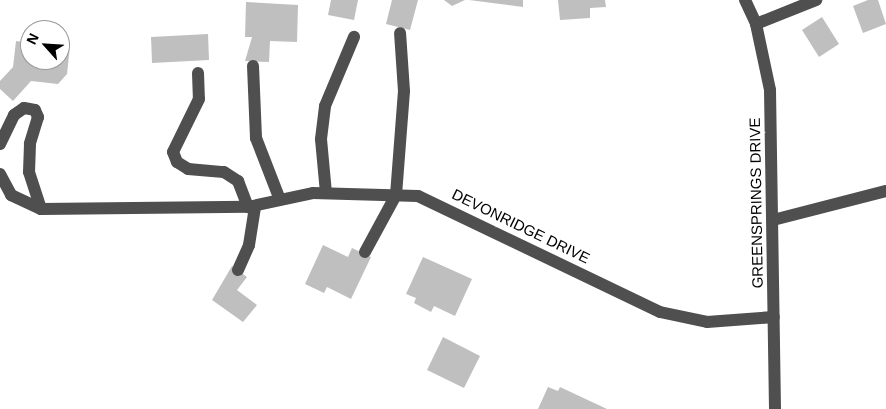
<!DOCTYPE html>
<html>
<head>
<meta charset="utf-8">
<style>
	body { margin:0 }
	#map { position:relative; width:886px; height:409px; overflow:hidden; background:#fff; font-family:Arial,sans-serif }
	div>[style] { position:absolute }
	.building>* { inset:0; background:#bfbfbf }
	.minor>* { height:12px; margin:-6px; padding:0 6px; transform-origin:6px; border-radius:6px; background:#4f4f4f }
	span { translate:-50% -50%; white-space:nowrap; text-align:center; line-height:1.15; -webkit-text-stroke:4.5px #fff; paint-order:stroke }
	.street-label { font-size:15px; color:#000 }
	.north { position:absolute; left:20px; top:20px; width:50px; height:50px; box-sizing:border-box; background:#fff; border:1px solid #999; border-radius:50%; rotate:296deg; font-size:14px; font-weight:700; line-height:20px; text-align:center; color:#000 }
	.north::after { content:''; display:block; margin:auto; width:18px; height:22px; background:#000; clip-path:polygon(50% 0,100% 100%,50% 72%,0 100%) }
</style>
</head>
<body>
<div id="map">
	<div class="building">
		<i style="clip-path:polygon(331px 0,358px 0,354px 20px,328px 15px)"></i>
		<i style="clip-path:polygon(392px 0,418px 0,410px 30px,386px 24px)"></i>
		<i style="clip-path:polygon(444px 0,465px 0,452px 6px)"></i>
		<i style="clip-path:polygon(469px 0,523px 0,523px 7px)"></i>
		<i style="clip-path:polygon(558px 0,605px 0,606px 7px,590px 8px,590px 18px,560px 20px)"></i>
		<i style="clip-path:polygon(868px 0,878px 0,886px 24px,863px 33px,853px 6px)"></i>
		<i style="clip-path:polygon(246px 2px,298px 5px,297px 42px,270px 41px,269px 62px,245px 61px,252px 37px,245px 37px)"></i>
		<i style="clip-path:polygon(822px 17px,839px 44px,819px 57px,802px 30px)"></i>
		<i style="clip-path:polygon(208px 34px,209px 60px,152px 63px,151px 37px)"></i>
		<i style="clip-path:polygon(60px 38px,70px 46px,67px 74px,58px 84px,31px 81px,13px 101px,0 89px,0 81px,13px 67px,16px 41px,30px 43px,30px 60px,60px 60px)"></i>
		<i style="clip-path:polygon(323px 245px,348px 257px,352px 248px,371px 257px,351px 299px,327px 287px,324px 293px,305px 284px)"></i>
		<i style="clip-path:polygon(423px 257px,472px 279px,455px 316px,434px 306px,431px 312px,414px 303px,416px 298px,406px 294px)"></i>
		<i style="clip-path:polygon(232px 266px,247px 277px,237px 290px,257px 305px,243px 322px,212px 300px)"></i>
		<i style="clip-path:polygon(443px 337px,480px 356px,464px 388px,427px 370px)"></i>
		<i style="clip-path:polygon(548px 387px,558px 391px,560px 387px,607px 409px,538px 409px)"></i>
	</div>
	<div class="minor">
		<i style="left:745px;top:0;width:26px;rotate:65deg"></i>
		<i style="left:756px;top:24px;width:67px;rotate:78deg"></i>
		<i style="left:770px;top:90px;width:319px;rotate:89.1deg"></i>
		<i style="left:756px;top:24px;width:65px;rotate:-21.8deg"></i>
		<i style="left:253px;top:66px;width:72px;rotate:87.6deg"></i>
		<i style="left:256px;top:138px;width:66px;rotate:68.8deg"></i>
		<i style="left:198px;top:73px;width:26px;rotate:88deg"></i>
		<i style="left:199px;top:99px;width:59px;rotate:116.1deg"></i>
		<i style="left:173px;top:152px;width:11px;rotate:68deg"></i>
		<i style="left:177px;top:162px;width:13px;rotate:32deg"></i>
		<i style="left:188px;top:169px;width:36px;rotate:5deg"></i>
		<i style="left:224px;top:172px;width:17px;rotate:33deg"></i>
		<i style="left:238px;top:181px;width:28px;rotate:69deg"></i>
		<i style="left:0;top:144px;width:32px;rotate:-64deg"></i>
		<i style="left:14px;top:115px;width:12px;rotate:-35deg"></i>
		<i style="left:24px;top:108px;width:11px;rotate:10deg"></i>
		<i style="left:35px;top:110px;width:8px;rotate:67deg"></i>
		<i style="left:38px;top:117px;width:28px;rotate:107deg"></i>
		<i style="left:30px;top:144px;width:28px;rotate:92deg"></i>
		<i style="left:29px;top:172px;width:39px;rotate:72deg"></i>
		<i style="left:0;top:174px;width:24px;rotate:62deg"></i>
		<i style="left:11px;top:195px;width:33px;rotate:25deg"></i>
		<i style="left:41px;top:209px;width:207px;rotate:-0.6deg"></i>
		<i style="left:248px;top:207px;width:66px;rotate:-12.2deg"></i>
		<i style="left:313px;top:193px;width:105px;rotate:1.6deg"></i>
		<i style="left:418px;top:196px;width:268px;rotate:25.6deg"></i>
		<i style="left:660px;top:312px;width:48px;rotate:12deg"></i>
		<i style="left:707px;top:322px;width:67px;rotate:-4.3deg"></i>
		<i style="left:326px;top:193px;width:54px;rotate:-95.3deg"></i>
		<i style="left:321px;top:139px;width:33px;rotate:-83deg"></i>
		<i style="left:325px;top:106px;width:75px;rotate:-67.2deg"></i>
		<i style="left:773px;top:220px;width:117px;rotate:-14.4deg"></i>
		<i style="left:365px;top:252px;width:65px;rotate:-61.5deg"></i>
		<i style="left:396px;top:195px;width:104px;rotate:-85.6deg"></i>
		<i style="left:404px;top:91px;width:58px;rotate:-93.9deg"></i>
		<i style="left:238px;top:270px;width:27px;rotate:-66deg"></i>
		<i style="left:249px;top:245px;width:39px;rotate:-81deg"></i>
	</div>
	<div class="street-label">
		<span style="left:756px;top:203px;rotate:-91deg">GREENSPRINGS DRIVE</span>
		<span style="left:521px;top:226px;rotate:26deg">DEVONRIDGE DRIVE</span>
	</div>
	<div class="north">N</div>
</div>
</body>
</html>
